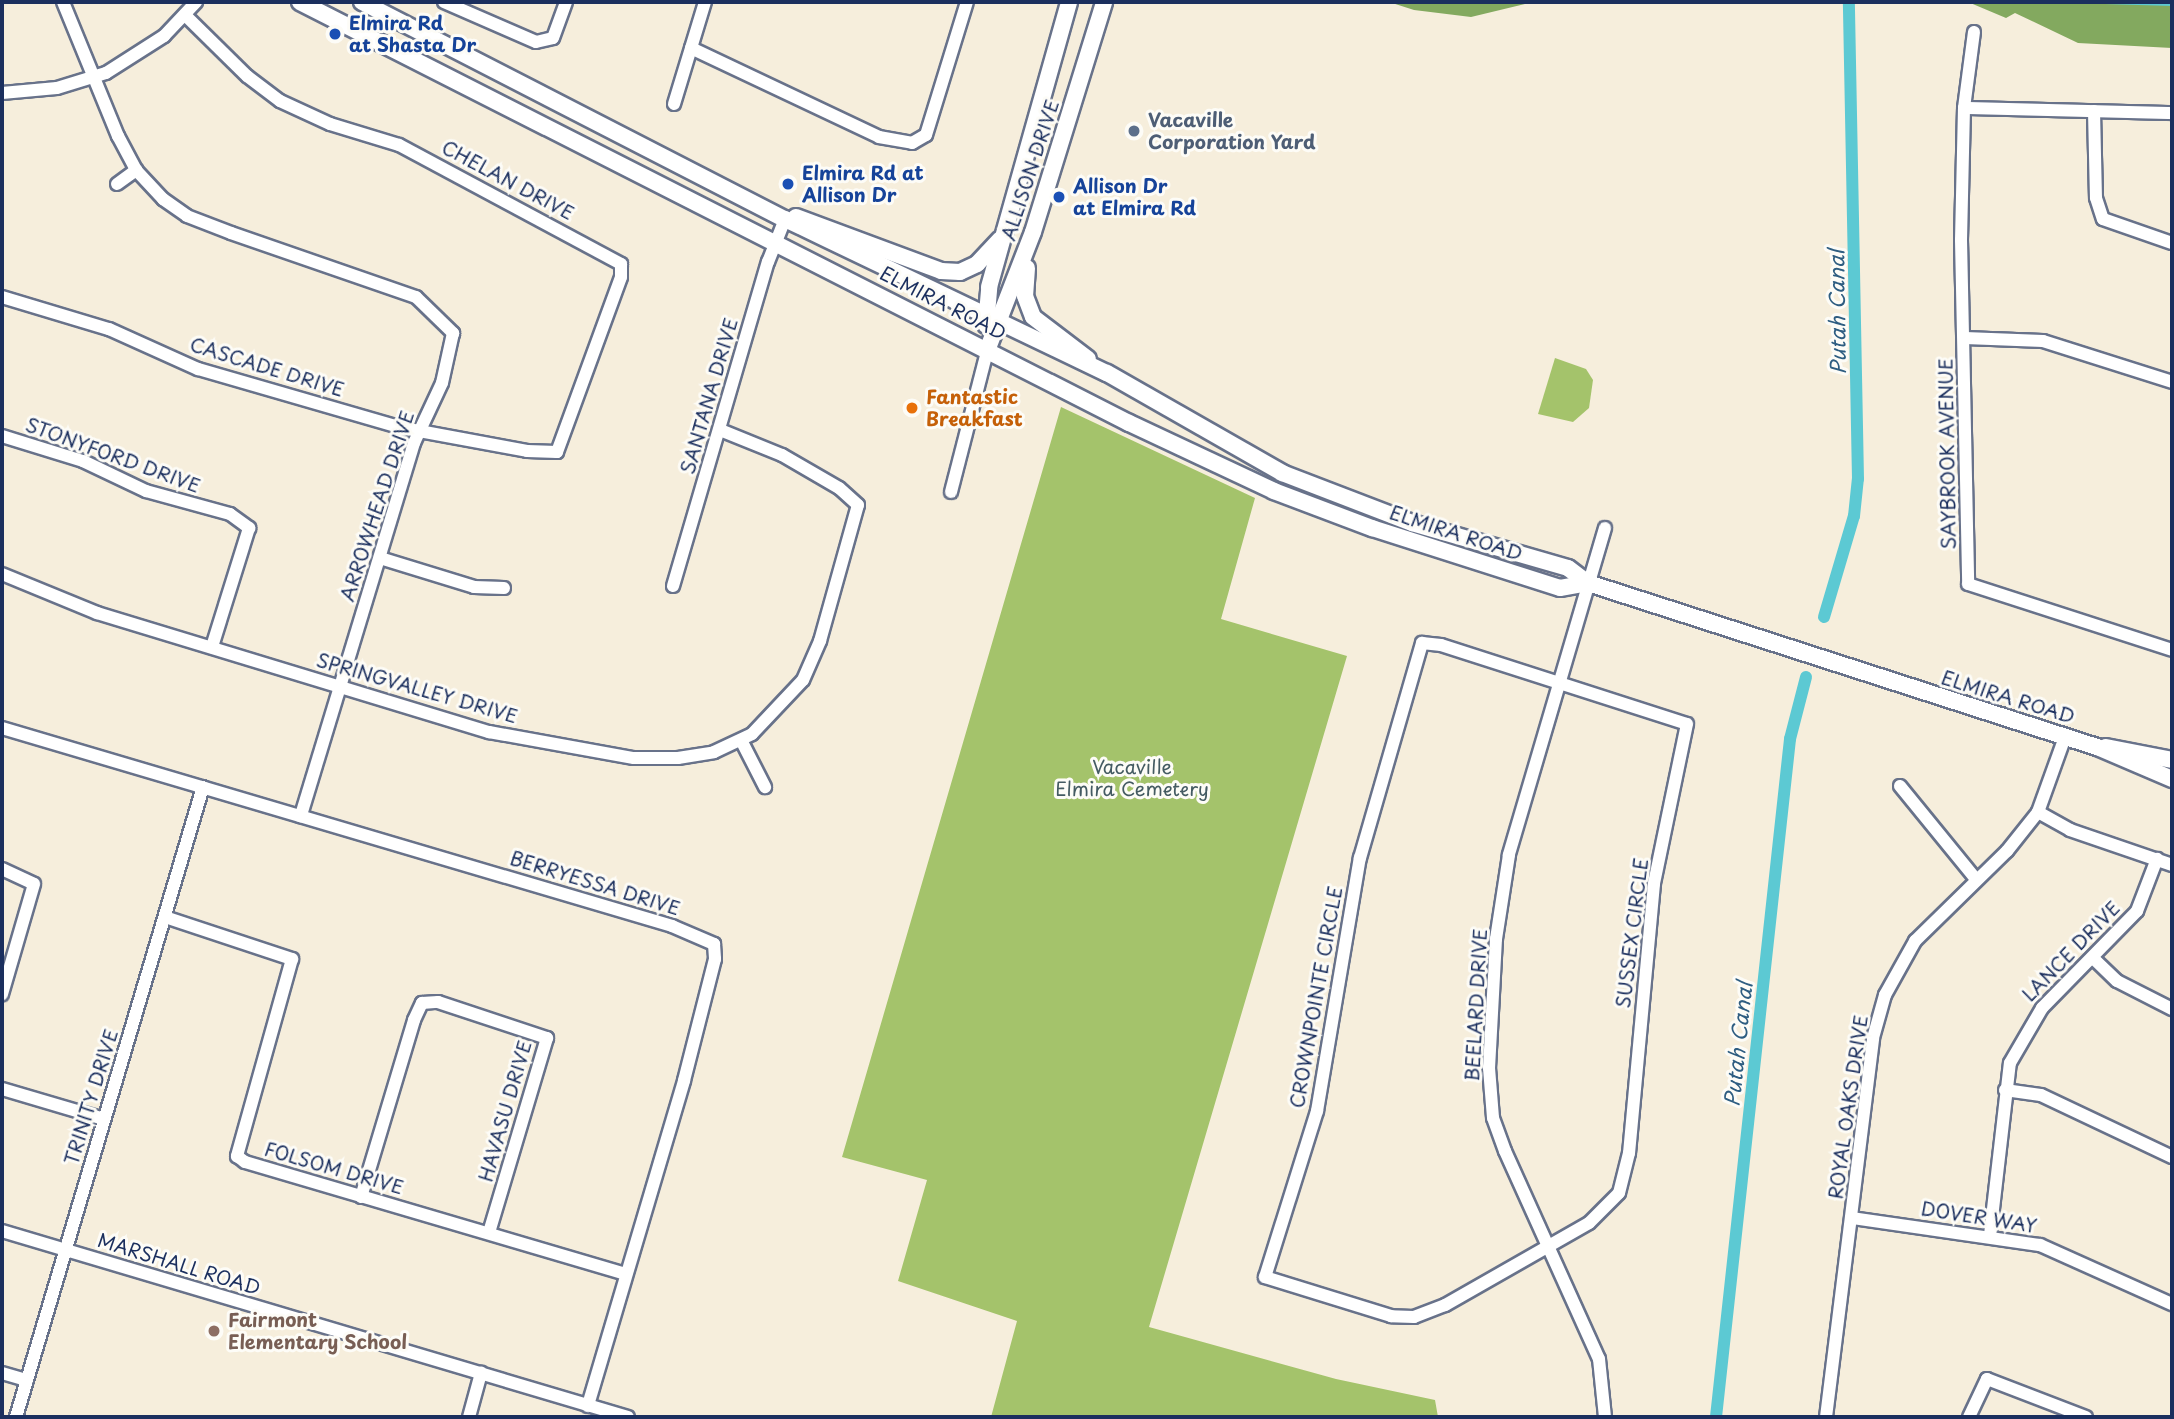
<!DOCTYPE html>
<html>
<head>
<meta charset="utf-8">
<style>
	body { margin:0 }
	#map { position:relative; width:2174px; height:1419px; overflow:hidden; background:#f6eedc; font-family:"Playpen Sans",sans-serif }
	div>[style] { position:absolute }
	.green>* { inset:0; background:#a4c36b }
	.forest>* { inset:0; background:#83a95f }
	.stream>* { height:3.5px; margin:-1.75px; padding:0 1.75px; transform-origin:1.75px; border-radius:1.75px; background:#5cc9d3 }
	.canal>* { height:12px; margin:-6px; padding:0 6px; transform-origin:6px; border-radius:6px; background:#5cc9d3 }
	.roads { filter:drop-shadow(2px 0 #68728a) drop-shadow(-2px 0 #68728a) drop-shadow(0 2px #68728a) drop-shadow(0 -2px #68728a) }
	.minor>* { height:12px; margin:-6px; padding:0 6px; transform-origin:6px; border-radius:6px; background:#fff }
	.major>* { height:16px; margin:-8px; padding:0 8px; transform-origin:8px; border-radius:8px; background:#fff }
	.dots>* { width:19px; height:19px; translate:-50% -50%; box-sizing:border-box; border:4px solid #fdfcf7; border-radius:50% }
	span { translate:-50% -50%; white-space:nowrap; text-align:center; line-height:1.15; -webkit-text-stroke:6px #fdfcf7; paint-order:stroke }
	.transit-label { font-size:19px; color:#164399; font-weight:700 }
	.left { translate:0 -50%; text-align:left }
	.service-label { font-size:19px; color:#4e5e75; font-weight:700 }
	.street-label { font-size:19px; color:#1b2f5e }
	.food-label { font-size:19px; color:#c56008; font-weight:700 }
	.park-label { font-size:19px; color:#445b62 }
	.education-label { font-size:19px; color:#785e54; font-weight:700 }
	.water-label { font-size:21px; color:#2e5d81; font-style:italic }
	.frame { position:absolute; inset:0; border:4px solid #1b2f5e; pointer-events:none }
</style>
</head>
<body>
<div id="map">
	<div class="green">
		<i style="clip-path:polygon(1555px 358px,1586px 369px,1593px 380px,1589px 408px,1573px 422px,1538px 414px)"></i>
		<i style="clip-path:polygon(1061px 407px,1255px 498px,1221px 619px,1347px 656px,1149px 1327px,1336px 1379px,1435px 1400px,1438px 1417px,991px 1417px,1017px 1321px,898px 1281px,927px 1180px,842px 1157px)"></i>
	</div>
	<div class="forest">
		<i style="clip-path:polygon(1389px 2px,1533px 2px,1471px 17px,1414px 10px)"></i>
		<i style="clip-path:polygon(1968px 2px,2172px 2px,2172px 48px,2078px 43px,2015px 13px,2006px 18px)"></i>
	</div>
	<div class="stream">
		<i style="left:2105px;top:2px;width:67px;rotate:1.7deg"></i>
	</div>
	<div class="canal">
		<i style="left:1824px;top:617px;width:105px;rotate:-73.5deg"></i>
		<i style="left:1854px;top:516px;width:37px;rotate:-84deg"></i>
		<i style="left:1858px;top:479px;width:477px;rotate:-91.1deg"></i>
		<i style="left:1716px;top:1417px;width:682px;rotate:-83.77deg"></i>
		<i style="left:1790px;top:739px;width:64px;rotate:-75.5deg"></i>
	</div>
	<div class="roads">
		<div class="minor">
			<i style="left:63px;top:2px;width:145px;rotate:67.7deg"></i>
			<i style="left:118px;top:136px;width:38px;rotate:62deg"></i>
			<i style="left:136px;top:170px;width:40px;rotate:47deg"></i>
			<i style="left:163px;top:199px;width:29px;rotate:35deg"></i>
			<i style="left:187px;top:216px;width:47px;rotate:21.1deg"></i>
			<i style="left:231px;top:233px;width:196px;rotate:19.1deg"></i>
			<i style="left:416px;top:297px;width:52px;rotate:44.2deg"></i>
			<i style="left:453px;top:333px;width:51px;rotate:102.4deg"></i>
			<i style="left:442px;top:383px;width:66px;rotate:115deg"></i>
			<i style="left:414px;top:443px;width:390px;rotate:106.9deg"></i>
			<i style="left:444px;top:2px;width:100px;rotate:23.5deg"></i>
			<i style="left:536px;top:42px;width:17px;rotate:-13deg"></i>
			<i style="left:553px;top:38px;width:38px;rotate:-70deg"></i>
			<i style="left:1974px;top:32px;width:77px;rotate:97.5deg"></i>
			<i style="left:1964px;top:108px;width:132px;rotate:91.3deg"></i>
			<i style="left:1961px;top:240px;width:344px;rotate:88.8deg"></i>
			<i style="left:1968px;top:584px;width:214px;rotate:17.9deg"></i>
			<i style="left:691px;top:48px;width:208px;rotate:25.3deg"></i>
			<i style="left:879px;top:137px;width:34px;rotate:10deg"></i>
			<i style="left:912px;top:143px;width:16px;rotate:-30deg"></i>
			<i style="left:926px;top:135px;width:139px;rotate:-72.9deg"></i>
			<i style="left:2px;top:93px;width:55px;rotate:-5.2deg"></i>
			<i style="left:57px;top:88px;width:51px;rotate:-17deg"></i>
			<i style="left:106px;top:73px;width:69px;rotate:-32.5deg"></i>
			<i style="left:164px;top:36px;width:47px;rotate:-46.7deg"></i>
			<i style="left:674px;top:104px;width:107px;rotate:-73.1deg"></i>
			<i style="left:1964px;top:108px;width:208px;rotate:1.4deg"></i>
			<i style="left:2094px;top:111px;width:87px;rotate:88.7deg"></i>
			<i style="left:2096px;top:198px;width:22px;rotate:72deg"></i>
			<i style="left:2103px;top:219px;width:73px;rotate:19.2deg"></i>
			<i style="left:117px;top:184px;width:24px;rotate:-36deg"></i>
			<i style="left:2px;top:297px;width:112px;rotate:16.7deg"></i>
			<i style="left:109px;top:329px;width:98px;rotate:24.2deg"></i>
			<i style="left:198px;top:369px;width:213px;rotate:16.1deg"></i>
			<i style="left:403px;top:428px;width:126px;rotate:10.5deg"></i>
			<i style="left:527px;top:451px;width:30px;rotate:2deg"></i>
			<i style="left:557px;top:452px;width:186px;rotate:-69.9deg"></i>
			<i style="left:621px;top:277px;width:13px;rotate:-90deg"></i>
			<i style="left:621px;top:264px;width:252px;rotate:-151.8deg"></i>
			<i style="left:399px;top:145px;width:72px;rotate:-163.1deg"></i>
			<i style="left:330px;top:124px;width:55px;rotate:-155.3deg"></i>
			<i style="left:280px;top:101px;width:41px;rotate:-142.9deg"></i>
			<i style="left:247px;top:76px;width:87px;rotate:-135.5deg"></i>
			<i style="left:1965px;top:338px;width:78px;rotate:2.2deg"></i>
			<i style="left:2043px;top:341px;width:135px;rotate:17.6deg"></i>
			<i style="left:2px;top:436px;width:85px;rotate:17.2deg"></i>
			<i style="left:83px;top:461px;width:70px;rotate:25.5deg"></i>
			<i style="left:146px;top:491px;width:87px;rotate:15.3deg"></i>
			<i style="left:230px;top:514px;width:24px;rotate:36deg"></i>
			<i style="left:249px;top:528px;width:125px;rotate:107.3deg"></i>
			<i style="left:951px;top:492px;width:149px;rotate:-75.6deg"></i>
			<i style="left:1605px;top:528px;width:341px;rotate:106.4deg"></i>
			<i style="left:1509px;top:855px;width:85px;rotate:98.8deg"></i>
			<i style="left:1496px;top:939px;width:129px;rotate:93.1deg"></i>
			<i style="left:1489px;top:1068px;width:50px;rotate:85.4deg"></i>
			<i style="left:1493px;top:1118px;width:35px;rotate:70deg"></i>
			<i style="left:1505px;top:1151px;width:228px;rotate:65.7deg"></i>
			<i style="left:1599px;top:1359px;width:58px;rotate:84.1deg"></i>
			<i style="left:380px;top:558px;width:98px;rotate:17.1deg"></i>
			<i style="left:474px;top:587px;width:30px;rotate:2deg"></i>
			<i style="left:2px;top:574px;width:103px;rotate:22.3deg"></i>
			<i style="left:97px;top:613px;width:410px;rotate:16.9deg"></i>
			<i style="left:489px;top:732px;width:147px;rotate:10.2deg"></i>
			<i style="left:634px;top:758px;width:44px"></i>
			<i style="left:678px;top:758px;width:36px;rotate:-9deg"></i>
			<i style="left:714px;top:752px;width:42px;rotate:-25.3deg"></i>
			<i style="left:752px;top:734px;width:74px;rotate:-46.6deg"></i>
			<i style="left:803px;top:680px;width:43px;rotate:-66.4deg"></i>
			<i style="left:820px;top:641px;width:141px;rotate:-74.4deg"></i>
			<i style="left:858px;top:505px;width:25px;rotate:-138deg"></i>
			<i style="left:839px;top:488px;width:66px;rotate:-149.9deg"></i>
			<i style="left:782px;top:455px;width:67px;rotate:-158deg"></i>
			<i style="left:673px;top:586px;width:338px;rotate:-73.7deg"></i>
			<i style="left:768px;top:262px;width:46px;rotate:-68.4deg"></i>
			<i style="left:1422px;top:643px;width:19px;rotate:6deg"></i>
			<i style="left:1441px;top:645px;width:258px;rotate:17.8deg"></i>
			<i style="left:1687px;top:724px;width:163px;rotate:101.7deg"></i>
			<i style="left:1654px;top:884px;width:270px;rotate:95.3deg"></i>
			<i style="left:1629px;top:1153px;width:41px;rotate:104deg"></i>
			<i style="left:1619px;top:1193px;width:42px;rotate:135deg"></i>
			<i style="left:1589px;top:1223px;width:166px;rotate:150.3deg"></i>
			<i style="left:1445px;top:1305px;width:33px;rotate:159deg"></i>
			<i style="left:1414px;top:1317px;width:23px;rotate:-178deg"></i>
			<i style="left:1391px;top:1316px;width:132px;rotate:-162.8deg"></i>
			<i style="left:1265px;top:1277px;width:174px;rotate:-72.6deg"></i>
			<i style="left:1317px;top:1111px;width:257px;rotate:-80.4deg"></i>
			<i style="left:1360px;top:858px;width:224px;rotate:-73.9deg"></i>
			<i style="left:2px;top:728px;width:699px;rotate:16.46deg"></i>
			<i style="left:672px;top:926px;width:46px;rotate:23.2deg"></i>
			<i style="left:714px;top:944px;width:15px;rotate:86deg"></i>
			<i style="left:715px;top:959px;width:126px;rotate:104.3deg"></i>
			<i style="left:684px;top:1081px;width:339px;rotate:106.5deg"></i>
			<i style="left:741px;top:740px;width:53px;rotate:62.9deg"></i>
			<i style="left:1900px;top:786px;width:119px;rotate:50.8deg"></i>
			<i style="left:2038px;top:812px;width:37px;rotate:29deg"></i>
			<i style="left:2070px;top:830px;width:108px;rotate:18.9deg"></i>
			<i style="left:2px;top:869px;width:35px;rotate:25deg"></i>
			<i style="left:34px;top:884px;width:115px;rotate:106.2deg"></i>
			<i style="left:165px;top:917px;width:134px;rotate:18.3deg"></i>
			<i style="left:292px;top:959px;width:205px;rotate:105.6deg"></i>
			<i style="left:237px;top:1156px;width:10px;rotate:37deg"></i>
			<i style="left:245px;top:1162px;width:397px;rotate:16.4deg"></i>
			<i style="left:2093px;top:958px;width:33px;rotate:44deg"></i>
			<i style="left:2117px;top:981px;width:62px;rotate:27deg"></i>
			<i style="left:2px;top:1089px;width:106px;rotate:16.4deg"></i>
			<i style="left:2005px;top:1090px;width:36px;rotate:8deg"></i>
			<i style="left:2041px;top:1095px;width:145px;rotate:25.3deg"></i>
			<i style="left:361px;top:1197px;width:185px;rotate:-73.3deg"></i>
			<i style="left:414px;top:1020px;width:19px;rotate:-65deg"></i>
			<i style="left:422px;top:1003px;width:16px;rotate:-4deg"></i>
			<i style="left:438px;top:1002px;width:115px;rotate:18.3deg"></i>
			<i style="left:547px;top:1038px;width:203px;rotate:106.6deg"></i>
			<i style="left:1852px;top:1218px;width:190px;rotate:8.2deg"></i>
			<i style="left:2040px;top:1245px;width:145px;rotate:24.1deg"></i>
			<i style="left:2px;top:1231px;width:653px;rotate:16.55deg"></i>
			<i style="left:1990px;top:1235px;width:173px;rotate:-83.4deg"></i>
			<i style="left:2010px;top:1063px;width:64px;rotate:-59.8deg"></i>
			<i style="left:2042px;top:1008px;width:136px;rotate:-45.6deg"></i>
			<i style="left:2137px;top:911px;width:56px;rotate:-69deg"></i>
			<i style="left:2px;top:1373px;width:26px;rotate:16deg"></i>
			<i style="left:16px;top:1417px;width:657px;rotate:-73.47deg"></i>
			<i style="left:469px;top:1417px;width:46px;rotate:-74.7deg"></i>
			<i style="left:1826px;top:1417px;width:382px;rotate:-82.9deg"></i>
			<i style="left:1873px;top:1038px;width:45px;rotate:-74.4deg"></i>
			<i style="left:1885px;top:995px;width:62px;rotate:-60.9deg"></i>
			<i style="left:1915px;top:941px;width:129px;rotate:-44.4deg"></i>
			<i style="left:2007px;top:851px;width:50px;rotate:-51.5deg"></i>
			<i style="left:2038px;top:812px;width:80px;rotate:-70.2deg"></i>
			<i style="left:1969px;top:1417px;width:42px;rotate:-64.7deg"></i>
			<i style="left:1987px;top:1379px;width:106px;rotate:21deg"></i>
		</div>
		<div class="major">
			<i style="left:300px;top:2px;width:930px;rotate:26.92deg"></i>
			<i style="left:1129px;top:423px;width:160px;rotate:25.1deg"></i>
			<i style="left:1274px;top:491px;width:105px;rotate:20.7deg"></i>
			<i style="left:1372px;top:528px;width:197px;rotate:17.7deg"></i>
			<i style="left:1560px;top:588px;width:28px;rotate:-10deg"></i>
			<i style="left:362px;top:2px;width:475px;rotate:27.2deg"></i>
			<i style="left:785px;top:219px;width:357px;rotate:25.6deg"></i>
			<i style="left:1107px;top:373px;width:202px;rotate:29.7deg"></i>
			<i style="left:1282px;top:473px;width:139px;rotate:21deg"></i>
			<i style="left:1412px;top:523px;width:162px;rotate:16.1deg"></i>
			<i style="left:1568px;top:568px;width:25px;rotate:37deg"></i>
			<i style="left:1588px;top:583px;width:535px;rotate:17.86deg"></i>
			<i style="left:2097px;top:747px;width:82px;rotate:23.1deg"></i>
			<i style="left:796px;top:217px;width:155px;rotate:20.4deg"></i>
			<i style="left:941px;top:271px;width:19px;rotate:3deg"></i>
			<i style="left:960px;top:272px;width:19px;rotate:-25deg"></i>
			<i style="left:977px;top:264px;width:34px;rotate:-47deg"></i>
			<i style="left:1027px;top:268px;width:28px;rotate:94deg"></i>
			<i style="left:1025px;top:296px;width:22px;rotate:69deg"></i>
			<i style="left:1033px;top:317px;width:69px;rotate:37.4deg"></i>
			<i style="left:986px;top:325px;width:38px;rotate:-85deg"></i>
			<i style="left:989px;top:287px;width:296px;rotate:-74.3deg"></i>
			<i style="left:988px;top:348px;width:124px;rotate:-68.8deg"></i>
			<i style="left:1033px;top:232px;width:241px;rotate:-72.8deg"></i>
			<i style="left:2106px;top:747px;width:67px;rotate:11.1deg"></i>
		</div>
	</div>
	<div class="dots">
		<i style="left:335px;top:34px;background:#1a4fb4"></i>
		<i style="left:1134px;top:131px;background:#5c6f8a"></i>
		<i style="left:788px;top:184px;background:#1a4fb4"></i>
		<i style="left:1059px;top:197px;background:#1a4fb4"></i>
		<i style="left:912px;top:408px;background:#e8710a"></i>
		<i style="left:214px;top:1331px;background:#8d6e63"></i>
	</div>
	<div class="transit-label">
		<span class="left" style="left:349px;top:34px">Elmira Rd<br>at Shasta Dr</span>
		<span class="left" style="left:802px;top:184px">Elmira Rd at<br>Allison Dr</span>
		<span class="left" style="left:1073px;top:197px">Allison Dr<br>at Elmira Rd</span>
	</div>
	<div class="service-label">
		<span class="left" style="left:1148px;top:131px">Vacaville<br>Corporation Yard</span>
	</div>
	<div class="street-label">
		<span style="left:1030px;top:170px;rotate:-72deg">ALLISON DRIVE</span>
		<span style="left:508px;top:180px;rotate:28deg">CHELAN DRIVE</span>
		<span style="left:943px;top:303px;rotate:27deg">ELMIRA ROAD</span>
		<span style="left:267px;top:367px;rotate:17deg">CASCADE DRIVE</span>
		<span style="left:709px;top:396px;rotate:-74deg">SANTANA DRIVE</span>
		<span style="left:1947px;top:454px;rotate:-91deg">SAYBROOK AVENUE</span>
		<span style="left:113px;top:455px;rotate:20deg">STONYFORD DRIVE</span>
		<span style="left:377px;top:506px;rotate:-72deg">ARROWHEAD DRIVE</span>
		<span style="left:1456px;top:533px;rotate:18deg">ELMIRA ROAD</span>
		<span style="left:417px;top:688px;rotate:16deg">SPRINGVALLEY DRIVE</span>
		<span style="left:2008px;top:697px;rotate:17deg">ELMIRA ROAD</span>
		<span style="left:595px;top:883px;rotate:17deg">BERRYESSA DRIVE</span>
		<span style="left:1632px;top:933px;rotate:-83deg">SUSSEX CIRCLE</span>
		<span style="left:2071px;top:951px;rotate:-46deg">LANCE DRIVE</span>
		<span style="left:1316px;top:997px;rotate:-80deg">CROWNPOINTE CIRCLE</span>
		<span style="left:1476px;top:1005px;rotate:-87deg">BEELARD DRIVE</span>
		<span style="left:91px;top:1097px;rotate:-73deg">TRINITY DRIVE</span>
		<span style="left:1848px;top:1107px;rotate:-82deg">ROYAL OAKS DRIVE</span>
		<span style="left:505px;top:1111px;rotate:-74deg">HAVASU DRIVE</span>
		<span style="left:334px;top:1168px;rotate:16deg">FOLSOM DRIVE</span>
		<span style="left:1979px;top:1217px;rotate:9deg">DOVER WAY</span>
		<span style="left:179px;top:1264px;rotate:17deg">MARSHALL ROAD</span>
	</div>
	<div class="food-label">
		<span class="left" style="left:926px;top:408px">Fantastic<br>Breakfast</span>
	</div>
	<div class="park-label">
		<span style="left:1132px;top:778px">Vacaville<br>Elmira Cemetery</span>
	</div>
	<div class="education-label">
		<span class="left" style="left:228px;top:1331px">Fairmont<br>Elementary School</span>
	</div>
	<div class="water-label">
		<span style="left:1836px;top:312px;rotate:-91deg">Putah Canal</span>
		<span style="left:1737px;top:1044px;rotate:-84deg">Putah Canal</span>
	</div>
	<div class="frame"></div>
</div>
</body>
</html>
